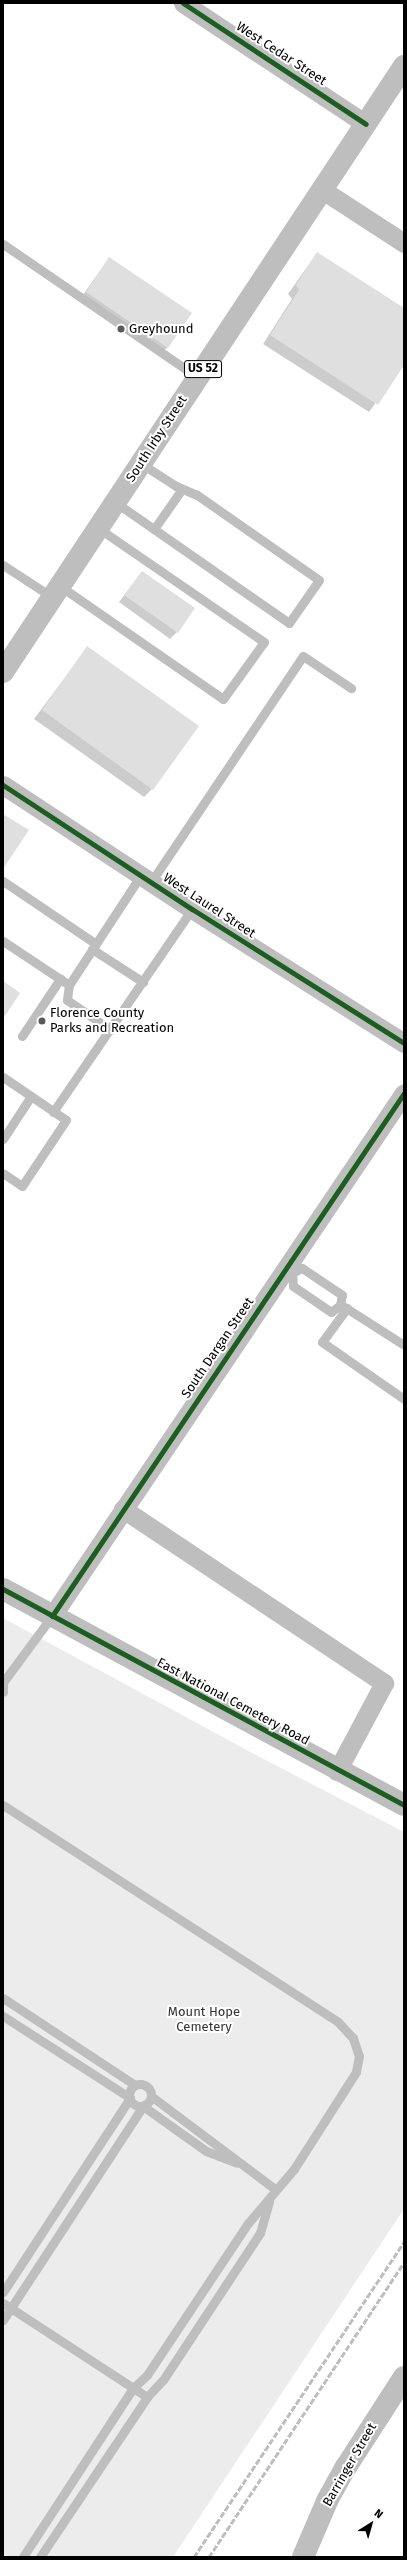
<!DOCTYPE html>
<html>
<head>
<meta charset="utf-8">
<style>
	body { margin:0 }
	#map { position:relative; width:407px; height:2560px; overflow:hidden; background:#fff; font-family:"Fira Sans",sans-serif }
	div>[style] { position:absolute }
	.green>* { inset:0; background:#ececec }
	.shadow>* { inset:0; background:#0003 }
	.building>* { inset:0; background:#dfdfdf }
	.service>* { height:9px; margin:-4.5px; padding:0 4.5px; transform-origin:4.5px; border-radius:4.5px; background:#bebebe }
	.service>.ring { margin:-4.5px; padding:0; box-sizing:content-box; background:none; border:9px solid #bebebe; border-radius:50% }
	.minor>* { height:19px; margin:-9.5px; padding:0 9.5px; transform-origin:9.5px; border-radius:9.5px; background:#bebebe }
	.tertiary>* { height:22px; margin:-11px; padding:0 11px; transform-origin:11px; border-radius:11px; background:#bebebe }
	.primary>* { height:22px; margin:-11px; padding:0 11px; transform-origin:11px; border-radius:11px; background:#bebebe }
	.trunk>* { height:22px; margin:-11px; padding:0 11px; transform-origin:11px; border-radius:11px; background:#bebebe }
	.rail>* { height:3px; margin-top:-1.5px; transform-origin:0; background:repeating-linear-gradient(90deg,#bebebe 0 6px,transparent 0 8px) }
	.cycleway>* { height:5px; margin:-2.5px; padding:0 2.5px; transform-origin:2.5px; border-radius:2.5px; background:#1b5e20 }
	.dots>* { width:11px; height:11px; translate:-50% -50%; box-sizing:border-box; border:2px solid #fff; border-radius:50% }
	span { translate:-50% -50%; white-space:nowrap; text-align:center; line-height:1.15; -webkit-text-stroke:4px #fff; paint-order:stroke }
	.shield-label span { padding:1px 3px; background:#fff; border:1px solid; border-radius:3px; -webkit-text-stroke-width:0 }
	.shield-label { font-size:12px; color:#000; font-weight:700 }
	.street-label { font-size:13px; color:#000 }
	.poi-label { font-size:13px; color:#000 }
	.left { translate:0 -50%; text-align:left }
	.park-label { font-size:13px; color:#333 }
	.frame { position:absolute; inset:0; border:4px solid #000; pointer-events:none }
	.north { position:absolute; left:351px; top:2504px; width:40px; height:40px; -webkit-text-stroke:3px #fff; paint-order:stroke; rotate:37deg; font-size:11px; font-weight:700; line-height:16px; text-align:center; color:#000 }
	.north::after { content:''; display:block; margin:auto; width:14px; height:18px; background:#000; clip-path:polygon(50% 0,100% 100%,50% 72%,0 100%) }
</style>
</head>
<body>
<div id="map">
	<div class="green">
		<i style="clip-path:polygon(3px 1618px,258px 1756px,404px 1832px,404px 2209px,173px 2557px,3px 2557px)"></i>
	</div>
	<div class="shadow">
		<i style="clip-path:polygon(317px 253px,404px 309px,404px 363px,369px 412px,263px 344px,292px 299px,288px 294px)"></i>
		<i style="clip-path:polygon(109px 258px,168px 347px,161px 353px,80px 299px)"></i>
		<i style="clip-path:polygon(142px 572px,177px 632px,170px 639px,119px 602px)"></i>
		<i style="clip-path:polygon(87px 648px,152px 789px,144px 797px,34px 719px)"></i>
	</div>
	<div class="building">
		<i style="clip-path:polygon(317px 252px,404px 308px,404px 365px,378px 405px,270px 335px,299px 290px,296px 285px)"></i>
		<i style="clip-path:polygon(109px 257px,192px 313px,168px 348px,86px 292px)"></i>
		<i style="clip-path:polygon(142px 571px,195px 608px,178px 633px,124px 595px)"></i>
		<i style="clip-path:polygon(87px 646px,199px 726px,153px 790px,42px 710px)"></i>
		<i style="clip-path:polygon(3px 814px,29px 830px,3px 869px)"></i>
		<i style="clip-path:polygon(3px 981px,20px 993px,3px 1019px)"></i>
	</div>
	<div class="service">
		<i style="left:3px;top:244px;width:235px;rotate:34.4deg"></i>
		<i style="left:115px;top:502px;width:212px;rotate:34.8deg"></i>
		<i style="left:289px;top:623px;width:52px;rotate:-55.1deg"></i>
		<i style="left:319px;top:580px;width:149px;rotate:-145.1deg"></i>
		<i style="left:197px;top:495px;width:23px;rotate:-157deg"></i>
		<i style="left:176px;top:486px;width:43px;rotate:-147.4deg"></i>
		<i style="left:154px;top:529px;width:49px;rotate:-55deg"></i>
		<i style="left:3px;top:565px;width:59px;rotate:33.1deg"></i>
		<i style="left:60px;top:586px;width:198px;rotate:34.7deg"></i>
		<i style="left:223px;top:699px;width:70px;rotate:-54.3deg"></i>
		<i style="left:264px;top:642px;width:201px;rotate:-145.5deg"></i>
		<i style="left:3px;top:881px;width:112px;rotate:34.1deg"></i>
		<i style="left:151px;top:882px;width:272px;rotate:-56.1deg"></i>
		<i style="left:303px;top:656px;width:58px;rotate:33.7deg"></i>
		<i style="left:3px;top:941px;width:79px;rotate:33.7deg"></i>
		<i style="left:69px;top:985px;width:131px;rotate:-56.8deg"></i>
		<i style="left:92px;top:949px;width:61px;rotate:32.9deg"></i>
		<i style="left:69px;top:985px;width:15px;rotate:98deg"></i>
		<i style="left:67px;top:1000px;width:53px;rotate:34.3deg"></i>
		<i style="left:22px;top:1036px;width:69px;rotate:-56.3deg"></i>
		<i style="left:3px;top:1077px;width:76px;rotate:34.3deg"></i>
		<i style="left:66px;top:1120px;width:79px;rotate:123.7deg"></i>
		<i style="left:22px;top:1186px;width:23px;rotate:-146deg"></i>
		<i style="left:53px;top:1112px;width:246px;rotate:-55.6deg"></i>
		<i style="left:3px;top:1139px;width:51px;rotate:-56.9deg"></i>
		<i style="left:302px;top:1268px;width:48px;rotate:34deg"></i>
		<i style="left:342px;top:1295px;width:10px;rotate:101deg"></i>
		<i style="left:340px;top:1305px;width:11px;rotate:142deg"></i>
		<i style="left:331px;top:1312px;width:46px;rotate:-145.6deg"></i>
		<i style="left:293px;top:1286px;width:13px;rotate:-94deg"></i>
		<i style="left:292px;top:1273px;width:11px;rotate:-27deg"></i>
		<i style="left:343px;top:1306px;width:72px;rotate:32.6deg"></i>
		<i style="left:347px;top:1308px;width:42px;rotate:126.3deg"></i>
		<i style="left:322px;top:1342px;width:100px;rotate:34.8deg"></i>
		<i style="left:3px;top:1681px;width:11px;rotate:90deg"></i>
		<i style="left:4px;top:1681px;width:81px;rotate:-53.6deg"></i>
		<i style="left:3px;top:1805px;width:399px;rotate:32.9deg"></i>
		<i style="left:338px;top:2022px;width:22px;rotate:47deg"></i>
		<i style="left:353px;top:2038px;width:19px;rotate:72deg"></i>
		<i style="left:359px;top:2056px;width:16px;rotate:101deg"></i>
		<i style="left:356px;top:2072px;width:115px;rotate:122.6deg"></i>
		<i style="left:294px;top:2169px;width:71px;rotate:130.4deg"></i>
		<i style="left:248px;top:2223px;width:182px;rotate:123.6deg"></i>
		<i style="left:147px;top:2375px;width:19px;rotate:137deg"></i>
		<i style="left:133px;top:2388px;width:202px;rotate:123.1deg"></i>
		<i style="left:3px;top:1998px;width:158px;rotate:33.4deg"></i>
		<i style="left:3px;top:2016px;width:151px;rotate:32.8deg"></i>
		<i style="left:130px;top:2098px;width:232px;rotate:123.2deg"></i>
		<i class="ring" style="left:129px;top:2084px;width:13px;height:13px"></i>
		<i style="left:151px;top:2096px;width:156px;rotate:36.9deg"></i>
		<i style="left:3px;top:2303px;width:172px;rotate:33.1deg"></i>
		<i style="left:3px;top:2320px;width:256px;rotate:-56.8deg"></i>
		<i style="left:143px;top:2106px;width:77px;rotate:35.5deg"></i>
		<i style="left:206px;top:2151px;width:33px;rotate:21deg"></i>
		<i style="left:40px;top:2557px;width:192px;rotate:-56.2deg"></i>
		<i style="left:147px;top:2397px;width:23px;rotate:-47deg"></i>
		<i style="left:163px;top:2380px;width:176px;rotate:-56.6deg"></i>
		<i style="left:260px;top:2233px;width:33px;rotate:-74deg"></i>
	</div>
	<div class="minor">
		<i style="left:183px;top:3px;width:219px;rotate:33.5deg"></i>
		<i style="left:321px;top:189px;width:99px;rotate:33deg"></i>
		<i style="left:3px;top:785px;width:226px;rotate:33.3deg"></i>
		<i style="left:192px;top:909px;width:251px;rotate:32.3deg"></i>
		<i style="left:123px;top:1509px;width:314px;rotate:33.7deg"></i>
		<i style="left:384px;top:1683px;width:100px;rotate:118.1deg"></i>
		<i style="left:52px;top:1616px;width:630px;rotate:-56.06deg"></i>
	</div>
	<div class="tertiary">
		<i style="left:3px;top:1589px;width:455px;rotate:28.3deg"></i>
	</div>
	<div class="primary">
		<i style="left:3px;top:672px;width:727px;rotate:-56.51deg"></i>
	</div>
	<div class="trunk">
		<i style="left:303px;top:2557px;width:63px;rotate:-66.7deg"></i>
		<i style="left:328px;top:2499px;width:37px;rotate:-61deg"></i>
		<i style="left:346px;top:2467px;width:107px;rotate:-57.2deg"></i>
	</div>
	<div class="rail">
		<i style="left:194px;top:2557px;width:379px;rotate:-56.3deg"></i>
		<i style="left:209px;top:2557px;width:354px;rotate:-56.5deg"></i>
	</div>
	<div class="cycleway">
		<i style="left:183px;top:3px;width:219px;rotate:33.5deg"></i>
		<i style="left:3px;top:785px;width:226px;rotate:33.3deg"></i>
		<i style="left:192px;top:909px;width:251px;rotate:32.3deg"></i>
		<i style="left:3px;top:1589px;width:455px;rotate:28.3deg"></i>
		<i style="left:52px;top:1616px;width:630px;rotate:-56.06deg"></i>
	</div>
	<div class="dots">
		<i style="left:121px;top:329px;background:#595959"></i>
		<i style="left:42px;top:1021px;background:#595959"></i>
	</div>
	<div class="shield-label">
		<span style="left:203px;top:369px">US 52</span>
	</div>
	<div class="street-label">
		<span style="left:281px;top:54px;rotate:33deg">West Cedar Street</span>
		<span style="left:157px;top:439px;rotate:-57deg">South Irby Street</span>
		<span style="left:209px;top:906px;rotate:33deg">West Laurel Street</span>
		<span style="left:218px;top:1348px;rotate:-56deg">South Dargan Street</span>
		<span style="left:233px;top:1702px;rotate:28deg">East National Cemetery Road</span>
		<span style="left:350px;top:2465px;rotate:-60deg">Barringer Street</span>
	</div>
	<div class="poi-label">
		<span class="left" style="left:129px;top:329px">Greyhound</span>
		<span class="left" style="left:50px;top:1021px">Florence County<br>Parks and Recreation</span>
	</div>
	<div class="park-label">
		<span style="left:204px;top:2020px">Mount Hope<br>Cemetery</span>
	</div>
	<div class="frame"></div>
	<div class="north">N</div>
</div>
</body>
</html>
